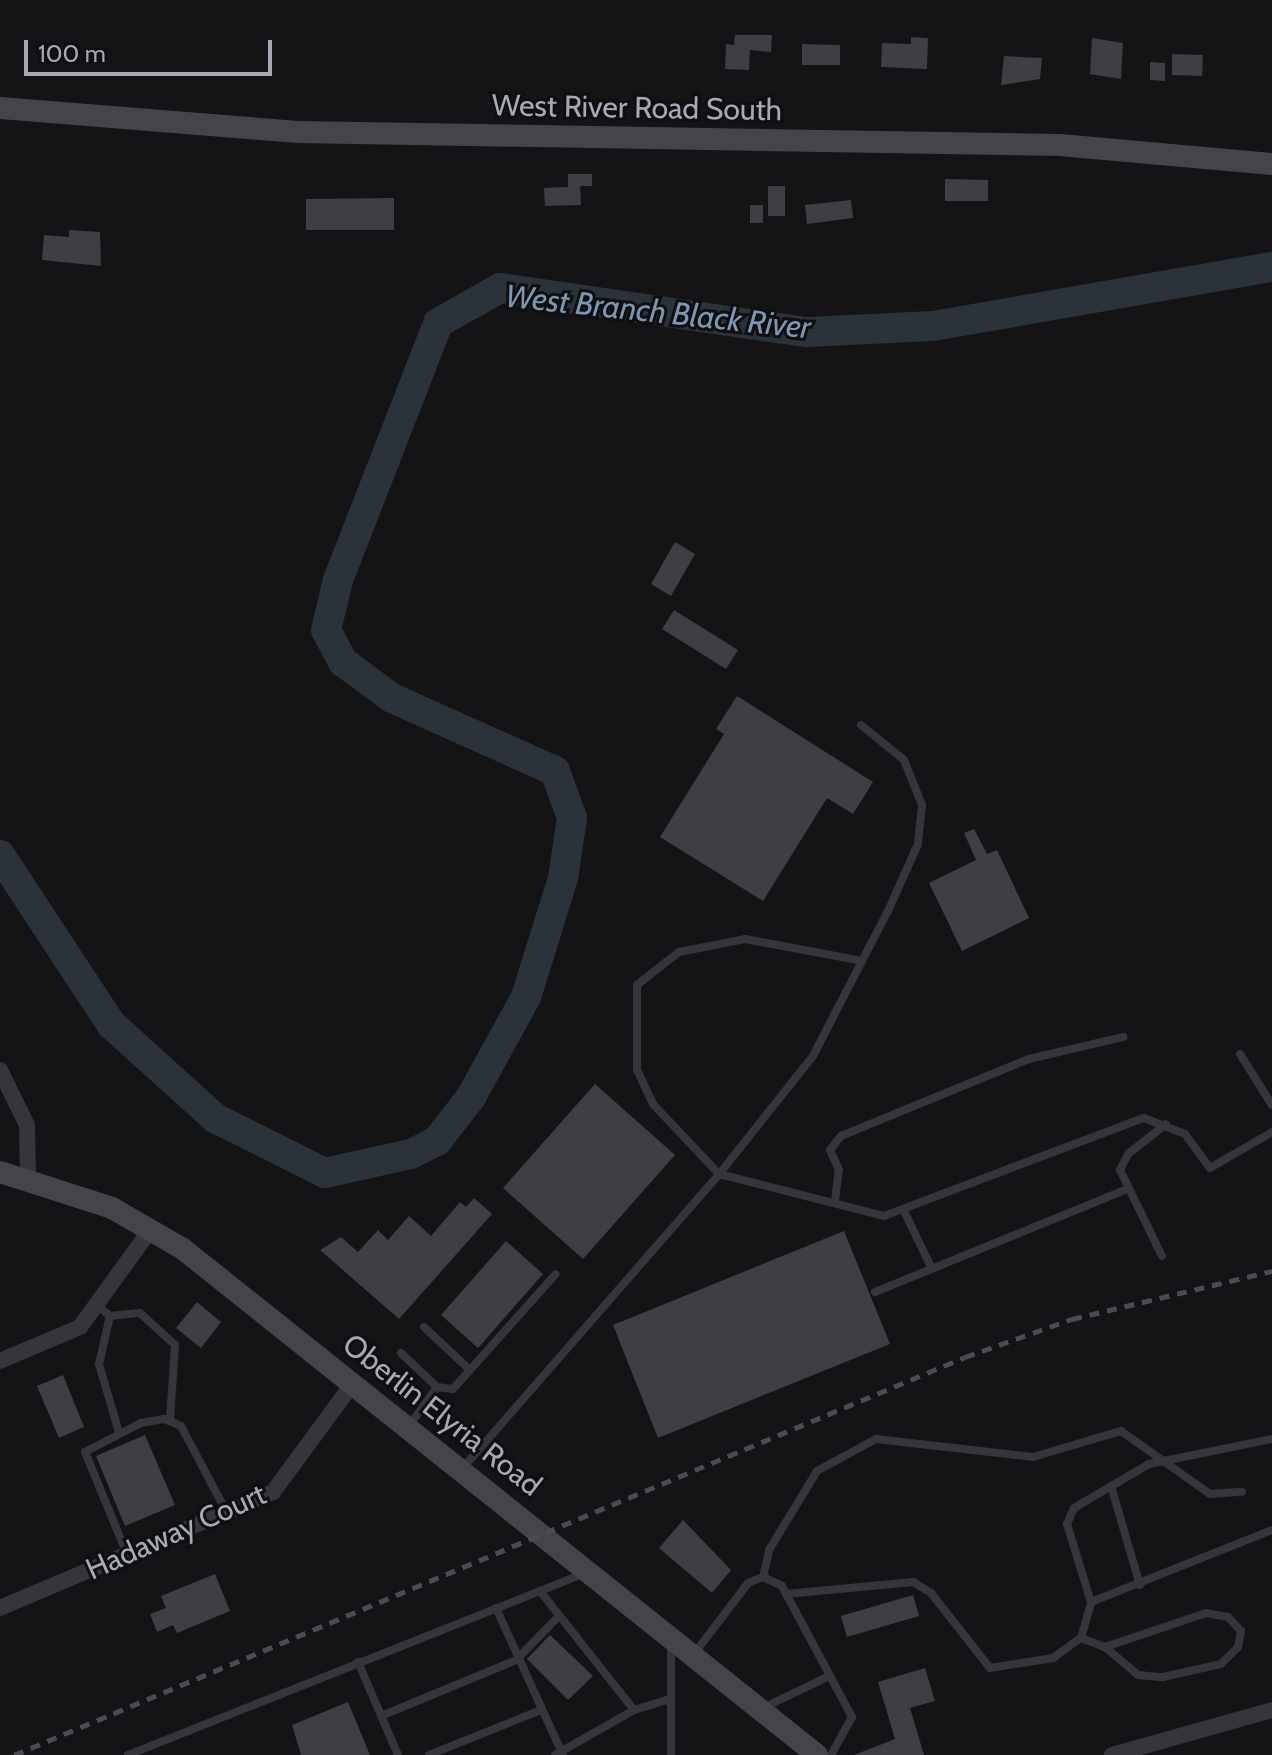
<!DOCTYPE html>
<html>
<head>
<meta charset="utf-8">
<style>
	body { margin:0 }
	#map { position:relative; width:1272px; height:1755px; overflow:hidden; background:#141416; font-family:Cabin,sans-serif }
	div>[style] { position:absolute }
	.river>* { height:30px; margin:-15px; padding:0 15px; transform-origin:15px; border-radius:15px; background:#2b323a }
	.building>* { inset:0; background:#3e3f43 }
	.lane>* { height:8px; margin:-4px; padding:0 4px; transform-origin:4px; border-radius:4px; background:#35363b }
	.street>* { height:16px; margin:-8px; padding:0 8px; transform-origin:8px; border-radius:8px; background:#35363b }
	.secondary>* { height:22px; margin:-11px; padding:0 11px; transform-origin:11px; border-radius:11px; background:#43454b }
	.rail>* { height:5px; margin-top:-2.5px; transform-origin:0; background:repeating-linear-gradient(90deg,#4a4c52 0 10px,transparent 0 18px) }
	span { translate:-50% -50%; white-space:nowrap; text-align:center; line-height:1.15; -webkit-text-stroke:6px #0f0f11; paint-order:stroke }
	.street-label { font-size:30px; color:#a6aab6 }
	.water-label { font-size:32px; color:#7d96b1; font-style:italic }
	.scale { position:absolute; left:24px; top:40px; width:248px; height:36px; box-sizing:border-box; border:4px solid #a6aab6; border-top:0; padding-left:10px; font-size:24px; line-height:28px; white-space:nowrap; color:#a6aab6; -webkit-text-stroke:6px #0f0f11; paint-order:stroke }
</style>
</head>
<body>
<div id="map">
	<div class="river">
		<i style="left:0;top:855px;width:202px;rotate:56.7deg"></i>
		<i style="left:111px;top:1024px;width:140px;rotate:42.1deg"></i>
		<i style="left:215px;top:1118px;width:123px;rotate:26.6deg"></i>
		<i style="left:325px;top:1173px;width:88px;rotate:-12.5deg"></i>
		<i style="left:411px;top:1154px;width:29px;rotate:-27deg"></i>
		<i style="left:437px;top:1141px;width:56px;rotate:-52.3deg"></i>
		<i style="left:471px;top:1097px;width:114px;rotate:-61.2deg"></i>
		<i style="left:526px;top:997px;width:125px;rotate:-72.7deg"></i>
		<i style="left:563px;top:878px;width:61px;rotate:-81.5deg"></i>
		<i style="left:572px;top:818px;width:50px;rotate:-109.9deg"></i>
		<i style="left:555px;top:771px;width:179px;rotate:-155.9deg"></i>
		<i style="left:392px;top:698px;width:61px;rotate:-143.7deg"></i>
		<i style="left:343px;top:662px;width:36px;rotate:-118deg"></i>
		<i style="left:326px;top:630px;width:51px;rotate:-76.5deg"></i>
		<i style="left:338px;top:580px;width:276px;rotate:-68.7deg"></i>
		<i style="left:438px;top:323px;width:71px;rotate:-29.4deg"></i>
		<i style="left:500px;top:288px;width:310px;rotate:8.2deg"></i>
		<i style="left:807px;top:332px;width:126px;rotate:-2.7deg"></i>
		<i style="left:933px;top:326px;width:344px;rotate:-9.9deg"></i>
	</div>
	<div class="building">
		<i style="clip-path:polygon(735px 35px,772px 35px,771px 52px,750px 50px,749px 70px,725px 69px,726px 44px,734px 45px)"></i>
		<i style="clip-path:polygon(911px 37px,928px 38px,927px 69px,881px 67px,882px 43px,911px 44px)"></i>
		<i style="clip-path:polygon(1092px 38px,1123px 43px,1121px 79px,1090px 74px)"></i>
		<i style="clip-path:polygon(802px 44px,840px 45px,840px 65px,802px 65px)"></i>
		<i style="clip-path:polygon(1172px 54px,1203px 55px,1202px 76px,1172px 75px)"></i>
		<i style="clip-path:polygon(1004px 56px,1042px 58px,1040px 79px,1001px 85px)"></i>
		<i style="clip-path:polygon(1150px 62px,1165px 63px,1165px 81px,1150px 80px)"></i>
		<i style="clip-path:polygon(568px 174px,592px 174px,592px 186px,580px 186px,581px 205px,545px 206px,544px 188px,568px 187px)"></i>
		<i style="clip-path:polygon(945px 179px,988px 180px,988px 201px,945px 201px)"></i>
		<i style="clip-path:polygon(768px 186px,785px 186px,785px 216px,768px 216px)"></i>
		<i style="clip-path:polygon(394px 198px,394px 230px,306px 230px,306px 199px)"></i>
		<i style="clip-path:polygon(851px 200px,853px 218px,807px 224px,805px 205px)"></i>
		<i style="clip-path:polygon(750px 205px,763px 205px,763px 223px,750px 223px)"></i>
		<i style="clip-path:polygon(69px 230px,100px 232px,101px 266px,42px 260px,44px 235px,69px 237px)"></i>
		<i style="clip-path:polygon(675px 542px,695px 554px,671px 596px,651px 584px)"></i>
		<i style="clip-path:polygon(674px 610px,738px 650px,726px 669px,662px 629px)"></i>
		<i style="clip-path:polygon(737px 696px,873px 782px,853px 814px,827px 798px,763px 901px,660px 837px,724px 734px,716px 729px)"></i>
		<i style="clip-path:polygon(974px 829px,987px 854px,997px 850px,1029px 918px,962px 951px,929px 883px,976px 860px,964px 833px)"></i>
		<i style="clip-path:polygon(595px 1084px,675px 1155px,583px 1259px,503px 1188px)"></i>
		<i style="clip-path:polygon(474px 1198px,492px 1214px,399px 1319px,320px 1250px,341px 1237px,358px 1252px,378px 1230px,388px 1240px,409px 1216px,431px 1236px,460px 1202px,466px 1207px)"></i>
		<i style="clip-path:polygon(844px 1231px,890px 1344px,658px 1438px,613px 1325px)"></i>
		<i style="clip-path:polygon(506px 1241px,543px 1274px,478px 1348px,441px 1315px)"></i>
		<i style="clip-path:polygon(197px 1302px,221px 1322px,201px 1348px,176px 1328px)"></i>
		<i style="clip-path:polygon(63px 1375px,84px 1427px,59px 1438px,37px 1386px)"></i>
		<i style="clip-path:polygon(145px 1435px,175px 1505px,125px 1526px,96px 1456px)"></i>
		<i style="clip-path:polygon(683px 1520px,731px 1570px,712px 1593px,659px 1548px)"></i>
		<i style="clip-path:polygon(215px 1574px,230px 1611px,177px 1633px,173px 1625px,157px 1632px,150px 1614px,166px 1608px,161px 1596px)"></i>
		<i style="clip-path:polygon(913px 1595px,919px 1616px,847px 1637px,841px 1616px)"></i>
		<i style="clip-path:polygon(550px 1635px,593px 1676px,568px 1700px,527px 1659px)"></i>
		<i style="clip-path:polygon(925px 1668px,935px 1701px,910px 1708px,924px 1755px,854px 1755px,895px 1739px,878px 1682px)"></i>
		<i style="clip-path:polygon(348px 1702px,370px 1755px,301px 1755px,292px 1725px)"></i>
	</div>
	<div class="lane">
		<i style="left:861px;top:725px;width:55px;rotate:39.1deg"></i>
		<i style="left:904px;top:760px;width:48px;rotate:68.2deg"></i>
		<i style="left:922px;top:805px;width:39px;rotate:96deg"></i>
		<i style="left:918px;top:844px;width:73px;rotate:114.1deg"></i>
		<i style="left:888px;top:911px;width:56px;rotate:117.5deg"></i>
		<i style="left:862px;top:961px;width:107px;rotate:117.3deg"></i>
		<i style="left:813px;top:1056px;width:151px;rotate:128.5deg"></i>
		<i style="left:719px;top:1174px;width:96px;rotate:-133.3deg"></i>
		<i style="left:653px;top:1104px;width:38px;rotate:-115deg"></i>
		<i style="left:637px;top:1070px;width:85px;rotate:-90deg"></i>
		<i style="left:637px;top:985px;width:53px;rotate:-38.2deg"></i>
		<i style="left:679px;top:952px;width:67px;rotate:-11.1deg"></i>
		<i style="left:745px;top:939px;width:119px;rotate:10.6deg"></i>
		<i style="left:1240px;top:1054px;width:60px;rotate:57.9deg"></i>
		<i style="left:835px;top:1201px;width:31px;rotate:-83deg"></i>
		<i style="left:839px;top:1170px;width:22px;rotate:-114deg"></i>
		<i style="left:830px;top:1150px;width:18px;rotate:-52deg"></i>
		<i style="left:841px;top:1136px;width:203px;rotate:-22.3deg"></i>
		<i style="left:1029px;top:1059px;width:97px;rotate:-13.2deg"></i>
		<i style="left:904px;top:1211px;width:64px;rotate:64.2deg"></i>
		<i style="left:1162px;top:1256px;width:96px;rotate:-116deg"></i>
		<i style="left:1120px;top:1170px;width:18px;rotate:-63deg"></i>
		<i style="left:1128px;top:1154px;width:48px;rotate:-38.3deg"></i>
		<i style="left:875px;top:1292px;width:272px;rotate:-22.2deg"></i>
		<i style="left:97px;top:1305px;width:17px;rotate:40deg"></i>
		<i style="left:110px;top:1316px;width:30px;rotate:-6deg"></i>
		<i style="left:140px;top:1313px;width:47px;rotate:42.4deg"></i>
		<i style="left:175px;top:1345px;width:75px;rotate:93.8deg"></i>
		<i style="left:110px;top:1316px;width:49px;rotate:102.9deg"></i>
		<i style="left:99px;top:1364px;width:72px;rotate:73.8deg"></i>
		<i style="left:424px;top:1327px;width:63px;rotate:43.1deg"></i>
		<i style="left:401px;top:1353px;width:50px;rotate:43.4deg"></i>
		<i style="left:409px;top:1426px;width:48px;rotate:-54.3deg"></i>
		<i style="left:437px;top:1387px;width:16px;rotate:7deg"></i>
		<i style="left:453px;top:1389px;width:154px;rotate:-48.2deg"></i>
		<i style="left:462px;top:1469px;width:391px;rotate:-48.9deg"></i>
		<i style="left:719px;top:1174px;width:170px;rotate:14.3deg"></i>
		<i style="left:884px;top:1216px;width:278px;rotate:-20.7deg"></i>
		<i style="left:1144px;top:1118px;width:44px;rotate:21.3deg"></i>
		<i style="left:1185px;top:1134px;width:42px;rotate:53.7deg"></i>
		<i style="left:1210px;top:1168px;width:72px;rotate:-30.1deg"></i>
		<i style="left:1111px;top:1486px;width:103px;rotate:73.7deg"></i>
		<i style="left:127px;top:1554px;width:110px;rotate:-112.4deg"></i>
		<i style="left:85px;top:1452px;width:63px;rotate:-27.4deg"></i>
		<i style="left:141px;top:1423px;width:23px;rotate:-10deg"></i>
		<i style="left:164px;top:1419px;width:18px;rotate:22deg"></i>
		<i style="left:181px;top:1426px;width:96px;rotate:62.1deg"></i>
		<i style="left:763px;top:1577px;width:28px;rotate:-77deg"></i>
		<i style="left:769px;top:1550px;width:92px;rotate:-58.7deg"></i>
		<i style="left:817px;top:1471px;width:67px;rotate:-28.5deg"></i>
		<i style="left:876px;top:1439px;width:158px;rotate:6.5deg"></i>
		<i style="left:1033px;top:1457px;width:92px;rotate:-16.5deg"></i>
		<i style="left:1121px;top:1431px;width:109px;rotate:35.3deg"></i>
		<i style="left:1210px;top:1494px;width:32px;rotate:-4deg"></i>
		<i style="left:540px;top:1591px;width:152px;rotate:51.7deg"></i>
		<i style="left:634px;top:1710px;width:38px;rotate:-17deg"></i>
		<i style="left:786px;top:1594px;width:128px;rotate:-5.4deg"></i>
		<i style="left:913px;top:1582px;width:21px;rotate:31deg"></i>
		<i style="left:931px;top:1593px;width:95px;rotate:51.8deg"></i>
		<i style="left:990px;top:1668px;width:64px;rotate:-9deg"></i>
		<i style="left:1053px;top:1658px;width:34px;rotate:-36deg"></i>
		<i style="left:1081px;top:1638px;width:37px;rotate:-74deg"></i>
		<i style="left:1091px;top:1602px;width:82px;rotate:-107.1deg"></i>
		<i style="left:1067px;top:1524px;width:17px;rotate:-66deg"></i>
		<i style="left:1074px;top:1508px;width:87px;rotate:-30.4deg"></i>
		<i style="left:1149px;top:1464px;width:126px;rotate:-11.5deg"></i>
		<i style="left:1091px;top:1602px;width:195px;rotate:-21.7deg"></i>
		<i style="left:496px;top:1608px;width:162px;rotate:65.5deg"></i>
		<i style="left:1081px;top:1638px;width:26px;rotate:21deg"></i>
		<i style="left:1105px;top:1647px;width:43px;rotate:40.3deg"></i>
		<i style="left:1138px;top:1675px;width:25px;rotate:5deg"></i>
		<i style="left:1163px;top:1677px;width:59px;rotate:-12.6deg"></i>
		<i style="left:1221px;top:1664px;width:24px;rotate:-45deg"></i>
		<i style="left:1238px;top:1647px;width:16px;rotate:-79deg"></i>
		<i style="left:1241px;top:1631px;width:19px;rotate:-133deg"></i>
		<i style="left:1228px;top:1617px;width:22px;rotate:-170deg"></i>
		<i style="left:1206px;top:1613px;width:107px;rotate:161.4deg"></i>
		<i style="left:694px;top:1654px;width:89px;rotate:-52.7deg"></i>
		<i style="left:748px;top:1583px;width:16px;rotate:-22deg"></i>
		<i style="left:763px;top:1577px;width:21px;rotate:25deg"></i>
		<i style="left:782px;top:1586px;width:149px;rotate:61.9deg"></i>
		<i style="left:852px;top:1717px;width:43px;rotate:118.9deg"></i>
		<i style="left:358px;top:1662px;width:101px;rotate:66.7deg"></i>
		<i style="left:763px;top:1708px;width:71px;rotate:-25.8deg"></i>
		<i style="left:381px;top:1716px;width:146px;rotate:-22.5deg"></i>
		<i style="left:516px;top:1660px;width:59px;rotate:-45.7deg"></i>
		<i style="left:128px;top:1755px;width:492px;rotate:-21.7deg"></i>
		<i style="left:429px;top:1755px;width:121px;rotate:-21.9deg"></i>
		<i style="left:555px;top:1755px;width:91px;rotate:-29.7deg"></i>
		<i style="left:671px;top:1755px;width:111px;rotate:-90deg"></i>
	</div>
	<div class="street">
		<i style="left:0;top:1070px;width:61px;rotate:63.9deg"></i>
		<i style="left:27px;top:1125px;width:54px;rotate:88.9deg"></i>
		<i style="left:0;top:1361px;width:87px;rotate:-23deg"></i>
		<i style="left:80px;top:1327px;width:121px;rotate:-54.1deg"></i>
		<i style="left:0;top:1608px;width:297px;rotate:-23deg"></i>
		<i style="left:273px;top:1492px;width:135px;rotate:-53.7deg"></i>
		<i style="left:1112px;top:1755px;width:166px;rotate:-15.7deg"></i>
	</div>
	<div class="secondary">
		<i style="left:0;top:108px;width:299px;rotate:4.6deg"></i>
		<i style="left:298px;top:132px;width:762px;rotate:0.98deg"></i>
		<i style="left:1060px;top:145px;width:213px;rotate:5.1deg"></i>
		<i style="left:0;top:1172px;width:118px;rotate:17.8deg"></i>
		<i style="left:112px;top:1208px;width:82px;rotate:30deg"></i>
		<i style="left:183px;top:1249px;width:811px;rotate:38.59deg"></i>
	</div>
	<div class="rail">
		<i style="left:14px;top:1755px;width:1031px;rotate:-22.71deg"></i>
		<i style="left:965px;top:1357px;width:114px;rotate:-19.6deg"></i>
		<i style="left:1072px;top:1319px;width:206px;rotate:-13.5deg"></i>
	</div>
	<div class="street-label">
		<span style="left:637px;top:108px;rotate:1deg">West River Road South</span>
		<span style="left:442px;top:1415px;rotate:38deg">Oberlin Elyria Road</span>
		<span style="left:176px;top:1532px;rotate:-24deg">Hadaway Court</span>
	</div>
	<div class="water-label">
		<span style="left:658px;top:312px;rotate:6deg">West Branch Black River</span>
	</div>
	<div class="scale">100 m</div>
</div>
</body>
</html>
